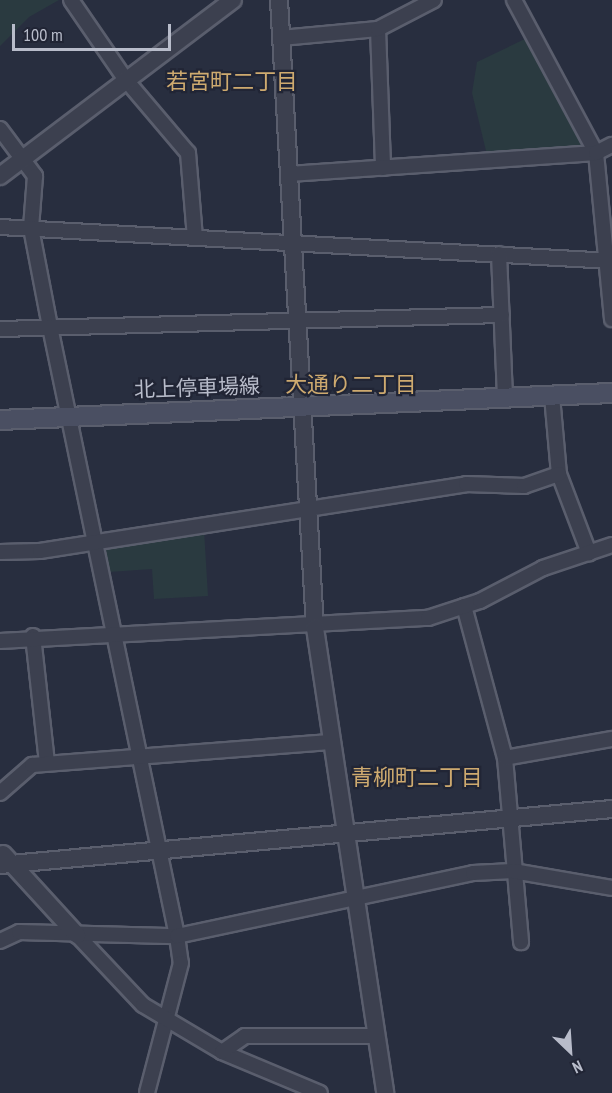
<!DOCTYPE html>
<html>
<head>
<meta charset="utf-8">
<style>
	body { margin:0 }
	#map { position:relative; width:612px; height:1093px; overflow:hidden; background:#282e3f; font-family:"PT Sans Narrow","Noto Sans JP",sans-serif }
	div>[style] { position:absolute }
	.green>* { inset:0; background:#2a3a40 }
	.roads { filter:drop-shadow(2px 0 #5a5e6d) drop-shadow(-2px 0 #5a5e6d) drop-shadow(0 2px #5a5e6d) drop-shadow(0 -2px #5a5e6d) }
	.minor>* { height:14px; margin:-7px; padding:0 7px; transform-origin:7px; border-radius:7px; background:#3c404f }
	.tertiary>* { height:16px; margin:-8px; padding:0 8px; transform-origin:8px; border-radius:8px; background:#3c404f }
	.secondary>* { height:18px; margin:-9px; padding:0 9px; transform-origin:9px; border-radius:9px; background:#4a4f62 }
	span { translate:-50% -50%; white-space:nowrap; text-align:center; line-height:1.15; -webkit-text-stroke:4.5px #212535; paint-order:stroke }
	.street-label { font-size:21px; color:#b8bcca }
	.neighbourhood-label { font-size:22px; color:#ceaa6f }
	.north { position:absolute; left:540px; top:1021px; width:60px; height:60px; -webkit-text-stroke:4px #212535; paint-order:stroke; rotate:155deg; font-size:16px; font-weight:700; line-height:24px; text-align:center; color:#b8bcca }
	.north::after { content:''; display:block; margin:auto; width:21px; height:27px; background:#b8bcca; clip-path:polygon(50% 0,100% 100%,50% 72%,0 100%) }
	.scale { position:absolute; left:12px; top:24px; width:159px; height:27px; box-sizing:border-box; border:3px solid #b8bcca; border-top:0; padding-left:8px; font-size:18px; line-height:21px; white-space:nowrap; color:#b8bcca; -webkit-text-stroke:4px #212535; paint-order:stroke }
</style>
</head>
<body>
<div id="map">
	<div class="green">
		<i style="clip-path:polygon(0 0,59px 0,29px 17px,0 46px)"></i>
		<i style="clip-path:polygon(527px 38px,584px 148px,487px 155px,472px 93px,477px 62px)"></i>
		<i style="clip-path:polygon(204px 530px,208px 596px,154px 599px,152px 569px,109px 572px,105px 543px)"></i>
	</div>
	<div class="roads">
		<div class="minor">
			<i style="left:71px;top:0;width:97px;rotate:55.5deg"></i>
			<i style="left:126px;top:80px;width:96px;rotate:49.7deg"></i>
			<i style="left:188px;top:153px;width:85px;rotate:85.3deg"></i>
			<i style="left:514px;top:0;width:174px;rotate:61.8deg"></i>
			<i style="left:596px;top:153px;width:167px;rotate:84.5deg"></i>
			<i style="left:378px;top:29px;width:139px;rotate:87.9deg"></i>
			<i style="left:281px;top:38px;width:97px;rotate:-5.3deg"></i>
			<i style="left:378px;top:29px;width:63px;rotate:-27.4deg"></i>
			<i style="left:0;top:129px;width:59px;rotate:53.3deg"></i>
			<i style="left:35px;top:176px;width:52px;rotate:94.4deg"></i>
			<i style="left:31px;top:228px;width:101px;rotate:79.1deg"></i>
			<i style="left:50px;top:327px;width:622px;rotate:78.22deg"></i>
			<i style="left:177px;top:936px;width:27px;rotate:82deg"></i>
			<i style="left:181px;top:963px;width:134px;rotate:104.7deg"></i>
			<i style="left:289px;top:174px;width:308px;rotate:-3.9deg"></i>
			<i style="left:596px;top:153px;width:18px;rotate:-27deg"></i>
			<i style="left:0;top:227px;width:613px;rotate:3.18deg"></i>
			<i style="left:499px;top:254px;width:144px;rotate:87.6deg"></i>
			<i style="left:0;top:329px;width:502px;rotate:-1.6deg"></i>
			<i style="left:552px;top:396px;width:78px;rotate:84.9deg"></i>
			<i style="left:559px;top:474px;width:85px;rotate:69.2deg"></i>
			<i style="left:0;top:552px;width:40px;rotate:-1.4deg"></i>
			<i style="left:40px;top:551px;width:431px;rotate:-8.9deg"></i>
			<i style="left:466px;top:484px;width:58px;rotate:2deg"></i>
			<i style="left:524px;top:486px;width:37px;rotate:-19deg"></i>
			<i style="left:464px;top:606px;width:157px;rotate:74.9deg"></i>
			<i style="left:505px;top:758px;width:185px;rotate:85deg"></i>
			<i style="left:33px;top:636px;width:128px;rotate:83.7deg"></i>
			<i style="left:0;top:641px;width:429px;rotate:-3.1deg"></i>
			<i style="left:428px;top:618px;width:55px;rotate:-18.1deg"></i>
			<i style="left:480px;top:601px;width:71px;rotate:-27.6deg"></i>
			<i style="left:543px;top:568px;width:73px;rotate:-18.4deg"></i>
			<i style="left:505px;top:758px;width:109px;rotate:-10.1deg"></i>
			<i style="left:0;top:793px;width:43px;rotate:-41.2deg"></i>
			<i style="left:32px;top:765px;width:302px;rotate:-4.4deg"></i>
			<i style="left:77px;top:935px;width:96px;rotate:46.7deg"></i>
			<i style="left:143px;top:1005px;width:92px;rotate:30.7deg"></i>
			<i style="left:222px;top:1052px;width:106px;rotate:22.7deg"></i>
			<i style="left:0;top:941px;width:21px;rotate:-25deg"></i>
			<i style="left:19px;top:932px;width:158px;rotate:1.5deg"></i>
			<i style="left:177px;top:936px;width:303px;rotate:-12deg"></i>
			<i style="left:473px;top:873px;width:40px;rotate:-2.9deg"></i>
			<i style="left:513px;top:871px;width:100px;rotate:9.7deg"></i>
			<i style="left:222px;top:1052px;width:28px;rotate:-35deg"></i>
			<i style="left:245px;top:1036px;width:131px"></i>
		</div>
		<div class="tertiary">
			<i style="left:279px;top:0;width:629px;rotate:86.72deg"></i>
			<i style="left:315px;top:628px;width:470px;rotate:81.4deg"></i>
			<i style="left:0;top:176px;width:292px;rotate:-37.1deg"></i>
			<i style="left:3px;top:854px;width:110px;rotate:47.6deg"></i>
			<i style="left:0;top:865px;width:615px;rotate:-5.23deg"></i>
		</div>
		<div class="secondary">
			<i style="left:0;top:420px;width:613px;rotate:-2.53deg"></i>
		</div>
	</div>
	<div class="street-label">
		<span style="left:197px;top:388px;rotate:-2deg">北上停車場線</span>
	</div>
	<div class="neighbourhood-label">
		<span style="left:232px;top:82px">若宮町二丁目</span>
		<span style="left:351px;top:385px">大通り二丁目</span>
		<span style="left:417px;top:778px">青柳町二丁目</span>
	</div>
	<div class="north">N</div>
	<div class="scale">100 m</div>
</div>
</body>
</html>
